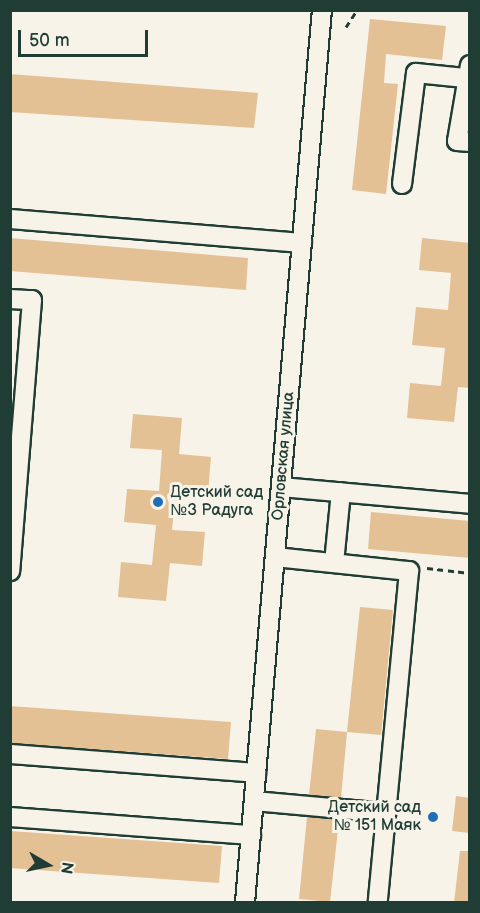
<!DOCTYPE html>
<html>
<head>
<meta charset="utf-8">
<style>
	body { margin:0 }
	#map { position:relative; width:480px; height:913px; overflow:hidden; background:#f7f3e8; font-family:"Balsamiq Sans",sans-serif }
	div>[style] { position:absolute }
	.building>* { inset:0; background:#e4c095 }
	.path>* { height:3px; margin-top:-1.5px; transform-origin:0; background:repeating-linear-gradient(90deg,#1f3d34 0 6px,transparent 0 10.5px) }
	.roads { filter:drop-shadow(2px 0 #1f3d34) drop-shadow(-2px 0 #1f3d34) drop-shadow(0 2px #1f3d34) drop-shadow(0 -2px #1f3d34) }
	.minor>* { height:18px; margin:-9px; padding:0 9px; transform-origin:9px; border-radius:9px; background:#f7f3e8 }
	.dots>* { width:16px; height:16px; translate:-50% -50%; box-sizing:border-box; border:3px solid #f7f3e8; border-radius:50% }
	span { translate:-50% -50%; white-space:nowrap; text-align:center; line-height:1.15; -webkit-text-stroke:6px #f7f3e8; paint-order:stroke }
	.street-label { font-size:16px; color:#1f3d34 }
	.poi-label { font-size:16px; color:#1f3d34 }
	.left { translate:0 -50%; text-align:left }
	.right { translate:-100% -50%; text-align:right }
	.frame { position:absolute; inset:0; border:12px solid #1f3d34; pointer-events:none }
	.north { position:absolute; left:18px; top:835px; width:60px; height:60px; -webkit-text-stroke:4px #f7f3e8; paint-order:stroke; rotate:99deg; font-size:16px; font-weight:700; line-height:24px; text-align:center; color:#1f3d34 }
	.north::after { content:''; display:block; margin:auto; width:21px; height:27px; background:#1f3d34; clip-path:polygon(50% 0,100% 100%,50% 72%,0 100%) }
	.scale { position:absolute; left:18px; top:30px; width:130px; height:27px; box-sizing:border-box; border:3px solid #1f3d34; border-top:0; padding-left:8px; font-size:18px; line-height:21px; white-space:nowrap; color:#1f3d34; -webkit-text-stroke:4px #f7f3e8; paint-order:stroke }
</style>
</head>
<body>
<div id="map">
	<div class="building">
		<i style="clip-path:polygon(370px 19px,446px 26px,442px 60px,386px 54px,384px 83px,398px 84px,386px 194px,352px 190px)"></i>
		<i style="clip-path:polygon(10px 74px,258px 93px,254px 128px,10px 112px)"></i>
		<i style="clip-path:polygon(10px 238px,248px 258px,246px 290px,10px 271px)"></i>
		<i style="clip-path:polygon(422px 238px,470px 243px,470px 388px,458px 387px,454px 422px,407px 418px,410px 383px,441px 386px,445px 348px,412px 345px,416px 307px,448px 310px,451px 273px,419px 270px)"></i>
		<i style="clip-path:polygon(133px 414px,182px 418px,179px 454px,211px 457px,208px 493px,176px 490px,172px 530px,205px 532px,202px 566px,170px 563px,166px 601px,118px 597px,121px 562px,152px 565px,156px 525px,124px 522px,127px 489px,159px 491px,162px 450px,130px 448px)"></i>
		<i style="clip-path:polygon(371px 512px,470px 521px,470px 558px,368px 549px)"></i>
		<i style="clip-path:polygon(360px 607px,393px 610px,381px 735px,347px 732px)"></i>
		<i style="clip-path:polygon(10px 706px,231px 722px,228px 759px,10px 743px)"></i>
		<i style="clip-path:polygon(316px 729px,347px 732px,341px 798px,309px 795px)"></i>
		<i style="clip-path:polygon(456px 796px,470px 798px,470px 833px,452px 831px)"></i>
		<i style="clip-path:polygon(307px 817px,339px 820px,330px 902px,299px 899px)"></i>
		<i style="clip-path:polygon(10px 831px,222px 846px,219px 883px,10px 868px)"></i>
		<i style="clip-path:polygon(460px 851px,470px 851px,470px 903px,454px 903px)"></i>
	</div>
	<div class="path">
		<i style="left:346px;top:27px;width:20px;rotate:-57deg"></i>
		<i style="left:427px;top:568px;width:43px;rotate:6.6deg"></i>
	</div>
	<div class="roads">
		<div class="minor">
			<i style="left:470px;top:65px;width:77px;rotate:99.7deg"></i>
			<i style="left:457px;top:141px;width:13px;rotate:4deg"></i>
			<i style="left:402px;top:184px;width:112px;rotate:-82.8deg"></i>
			<i style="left:416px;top:73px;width:49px;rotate:5.8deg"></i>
			<i style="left:10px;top:219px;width:293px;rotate:4.7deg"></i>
			<i style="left:10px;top:299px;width:22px;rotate:3deg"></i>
			<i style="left:32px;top:300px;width:272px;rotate:94.6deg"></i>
			<i style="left:281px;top:487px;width:190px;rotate:5.1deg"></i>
			<i style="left:275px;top:557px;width:135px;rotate:6deg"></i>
			<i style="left:409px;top:571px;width:332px;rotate:95.4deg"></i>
			<i style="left:334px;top:563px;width:71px;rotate:-84.4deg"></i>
			<i style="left:10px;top:754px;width:247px;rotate:4.4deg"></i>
			<i style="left:254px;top:801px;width:133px;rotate:5.2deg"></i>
			<i style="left:10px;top:817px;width:242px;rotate:4.3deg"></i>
			<i style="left:245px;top:902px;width:895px;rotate:-85.07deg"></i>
		</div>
	</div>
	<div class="dots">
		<i style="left:158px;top:502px;background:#1f6fb2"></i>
		<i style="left:433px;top:817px;background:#1f6fb2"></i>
	</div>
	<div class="street-label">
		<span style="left:284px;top:456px;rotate:-85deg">Орловская улица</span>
	</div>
	<div class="poi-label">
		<span class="left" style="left:170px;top:502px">Детский сад<br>№3 Радуга</span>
		<span class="right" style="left:421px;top:817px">Детский сад<br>№ 151 Маяк</span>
	</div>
	<div class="frame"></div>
	<div class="north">N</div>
	<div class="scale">50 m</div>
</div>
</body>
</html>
